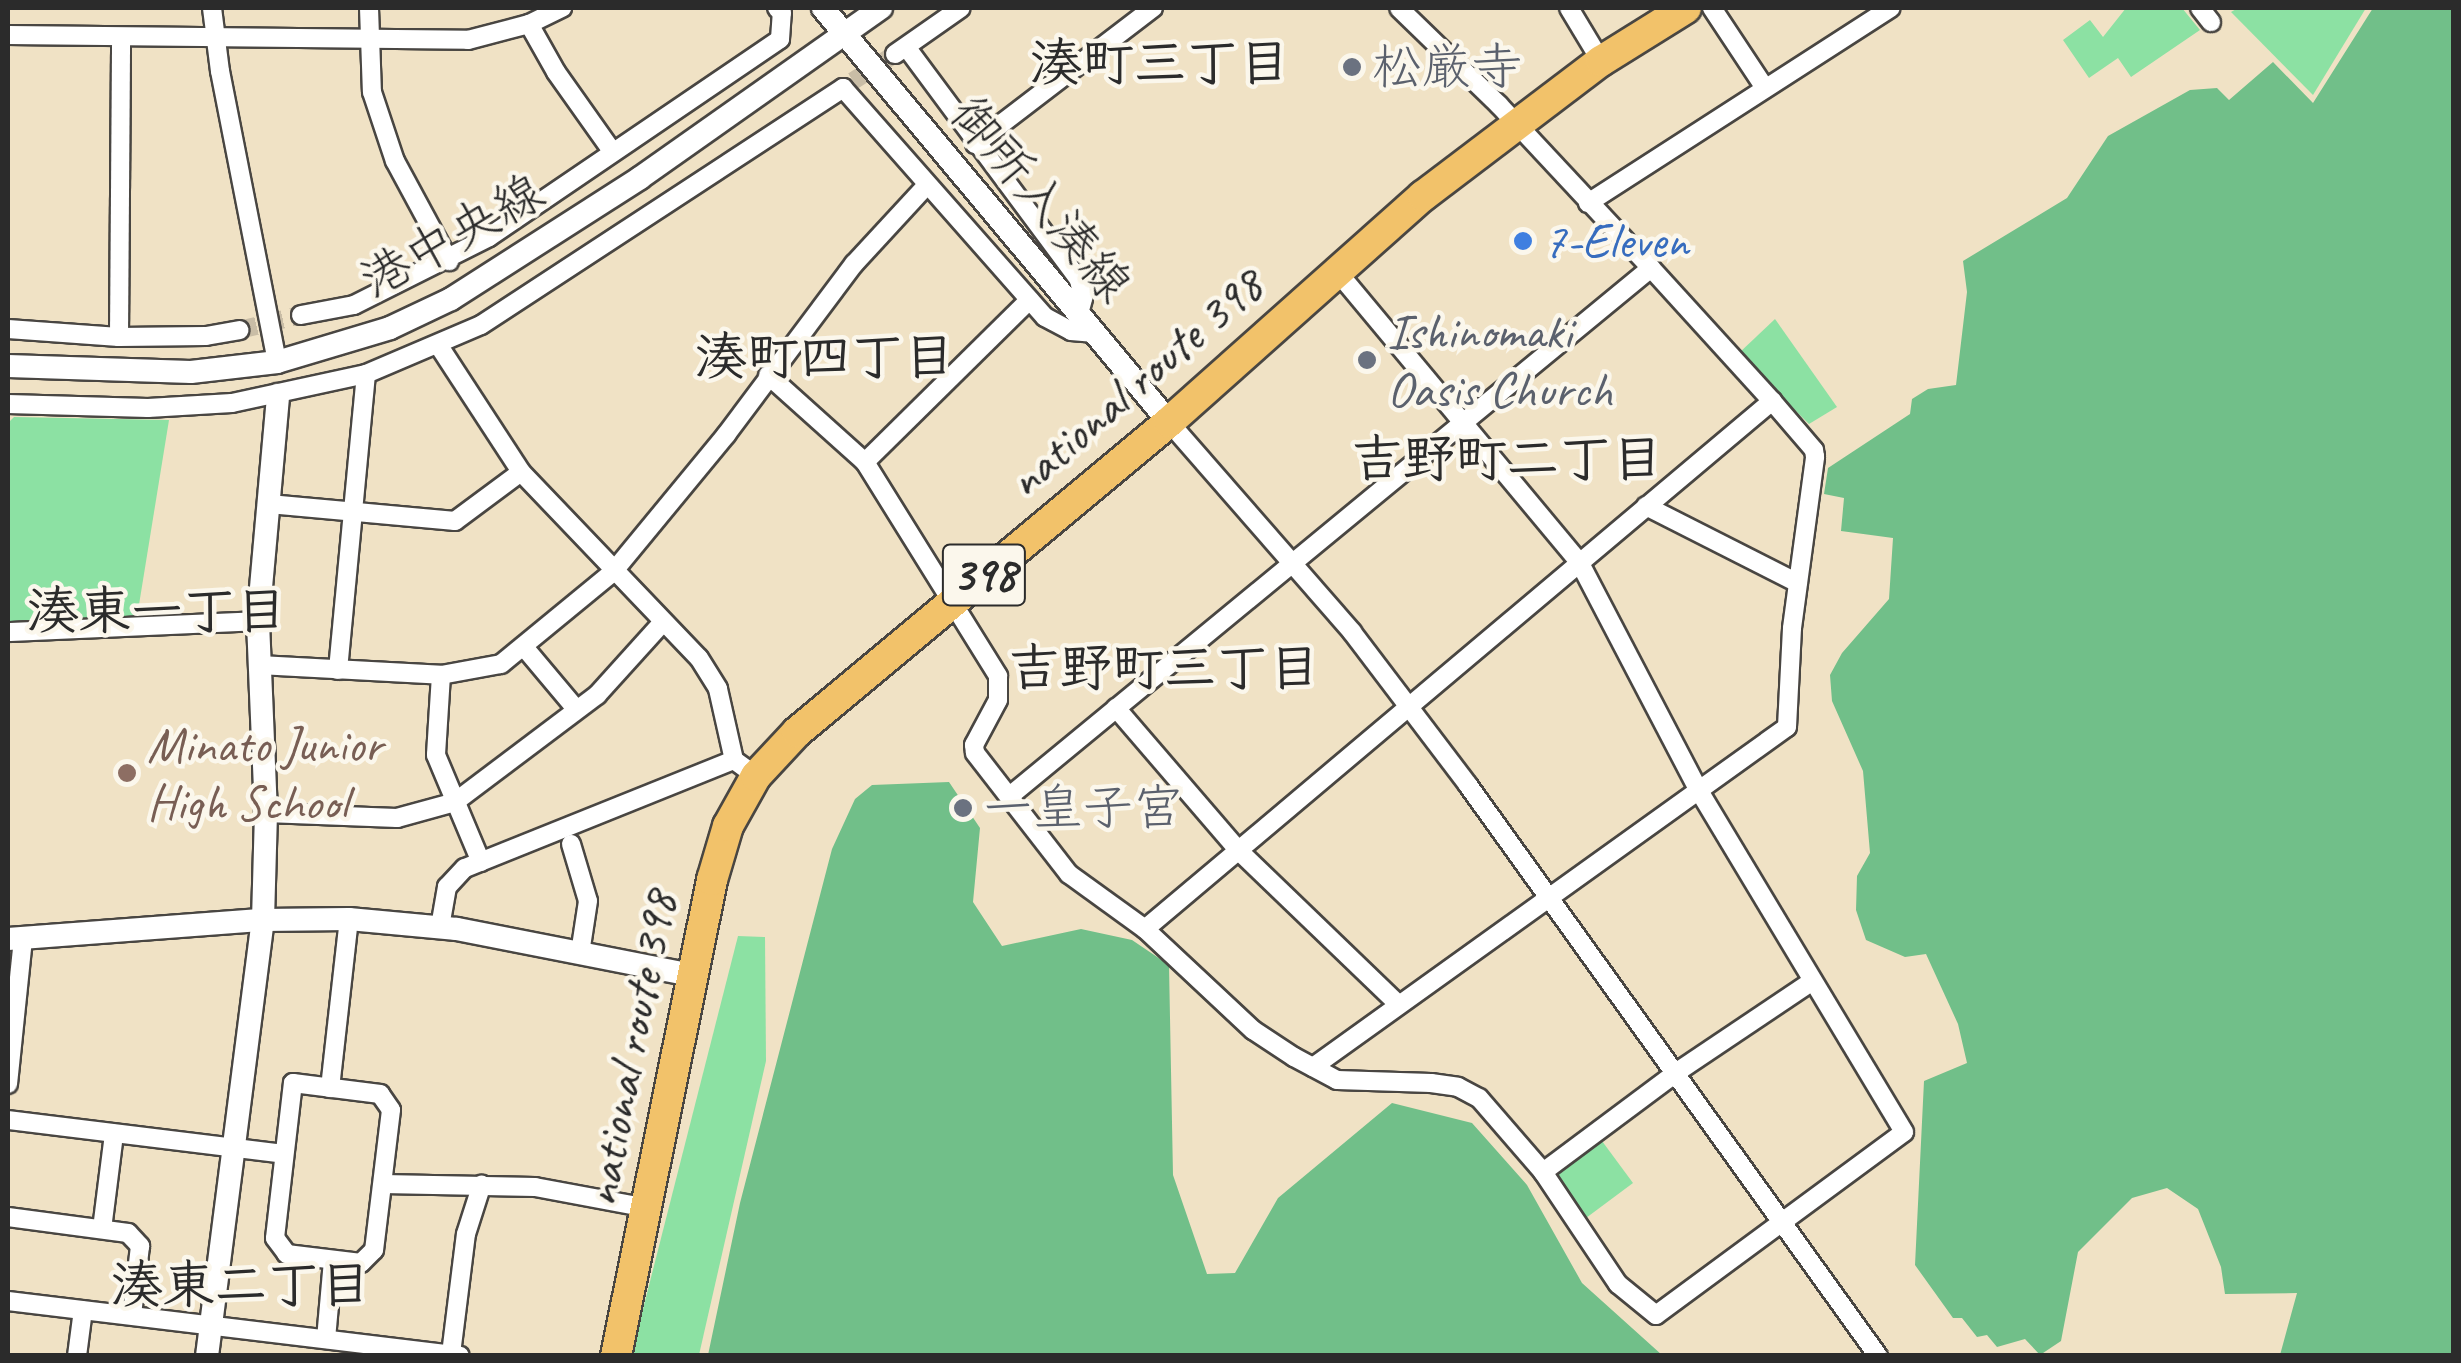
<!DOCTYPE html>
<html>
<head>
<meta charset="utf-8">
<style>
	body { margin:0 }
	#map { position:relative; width:2461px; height:1363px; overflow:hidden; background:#f0e2c5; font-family:Caveat,"Klee One",sans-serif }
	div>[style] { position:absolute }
	.green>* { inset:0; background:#8ce1a3 }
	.forest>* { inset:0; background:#71bf89 }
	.minor-tunnel>* { height:18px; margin-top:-9px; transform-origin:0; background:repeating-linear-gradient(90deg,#c9bda6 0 18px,transparent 0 27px) }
	.roads { filter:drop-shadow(2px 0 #494642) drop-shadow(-2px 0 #494642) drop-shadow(0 2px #494642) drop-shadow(0 -2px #494642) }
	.minor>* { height:18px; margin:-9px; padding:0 9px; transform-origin:9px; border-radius:9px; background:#fff }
	.tertiary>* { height:22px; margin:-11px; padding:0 11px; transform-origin:11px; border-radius:11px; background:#fff }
	.trunk>* { height:30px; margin:-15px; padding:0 15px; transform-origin:15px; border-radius:15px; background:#f2c26a }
	.dots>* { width:28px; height:28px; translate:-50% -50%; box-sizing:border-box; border:5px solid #fbf7ec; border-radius:50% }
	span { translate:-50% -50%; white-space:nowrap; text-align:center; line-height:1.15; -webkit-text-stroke:9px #fbf7ec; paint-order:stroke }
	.shield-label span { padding:2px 8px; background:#fbf7ec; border:2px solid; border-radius:8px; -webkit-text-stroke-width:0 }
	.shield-label { font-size:48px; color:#2b2b2b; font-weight:700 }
	.worship-label { font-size:50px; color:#5b616d }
	.left { translate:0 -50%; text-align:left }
	.street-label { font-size:50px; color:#2b2b2b }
	.shop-label { font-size:50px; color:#366cbe }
	.education-label { font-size:50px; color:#785e54 }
	.neighbourhood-label { font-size:52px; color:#2b2b2b; font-weight:700 }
	.frame { position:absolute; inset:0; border:10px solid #2b2b2b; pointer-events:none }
</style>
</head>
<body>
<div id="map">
	<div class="green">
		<i style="clip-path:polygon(2126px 8px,2182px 8px,2200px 30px,2131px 77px,2118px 58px,2089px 78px,2063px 40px,2090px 20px,2103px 37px)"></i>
		<i style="clip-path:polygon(2238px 8px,2366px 8px,2313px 95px,2231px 12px)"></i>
		<i style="clip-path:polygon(1775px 319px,1837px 407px,1809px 424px,1738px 354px)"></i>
		<i style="clip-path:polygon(14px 417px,169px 420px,137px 617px,8px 623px,8px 423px)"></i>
		<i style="clip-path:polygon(738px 936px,765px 937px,766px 1061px,699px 1355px,631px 1356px)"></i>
		<i style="clip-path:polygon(1602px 1141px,1633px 1183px,1586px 1218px,1555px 1176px)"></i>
	</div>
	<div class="forest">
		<i style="clip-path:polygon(2373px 8px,2453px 8px,2453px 1355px,2280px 1355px,2297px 1293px,2225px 1294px,2221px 1267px,2198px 1209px,2167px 1188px,2132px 1198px,2078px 1252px,2061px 1341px,2040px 1355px,2025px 1339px,1997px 1347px,1987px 1335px,1977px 1337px,1962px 1318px,1953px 1318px,1915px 1265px,1924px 1081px,1967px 1063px,1958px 1024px,1926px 954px,1905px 957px,1866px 940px,1856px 910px,1857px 876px,1870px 853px,1863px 771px,1832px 701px,1830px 675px,1842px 653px,1889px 599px,1893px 538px,1841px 531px,1844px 498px,1824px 494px,1828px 468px,1910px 414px,1912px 399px,1928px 389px,1956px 385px,1967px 292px,1963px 261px,2067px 198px,2108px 136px,2190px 90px,2217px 88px,2229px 100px,2273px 62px,2313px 103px)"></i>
		<i style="clip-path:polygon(949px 782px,980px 828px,973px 902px,1002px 946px,1081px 929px,1132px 940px,1169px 965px,1173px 1175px,1207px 1274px,1235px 1273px,1278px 1198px,1392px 1103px,1472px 1123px,1527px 1185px,1582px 1283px,1662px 1355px,708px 1355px,740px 1203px,832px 849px,855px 799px,872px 785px)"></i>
	</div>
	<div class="minor-tunnel">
		<i style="left:853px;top:81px;width:50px;rotate:-32.7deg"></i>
		<i style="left:239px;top:330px;width:64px;rotate:-13.6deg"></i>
	</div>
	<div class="roads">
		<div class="minor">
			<i style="left:212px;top:8px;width:64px;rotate:82.8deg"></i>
			<i style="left:220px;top:71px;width:297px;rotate:78.9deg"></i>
			<i style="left:369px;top:8px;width:84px;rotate:88deg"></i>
			<i style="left:372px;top:92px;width:73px;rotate:71.6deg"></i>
			<i style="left:395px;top:161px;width:114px;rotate:61.6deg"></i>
			<i style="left:1569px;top:8px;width:62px;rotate:58.9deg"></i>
			<i style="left:1712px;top:8px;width:96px;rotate:56.5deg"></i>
			<i style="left:2200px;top:8px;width:18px;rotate:52deg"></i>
			<i style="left:529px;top:24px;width:55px;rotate:60.6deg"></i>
			<i style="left:556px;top:72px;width:97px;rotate:54.7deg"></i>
			<i style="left:8px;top:35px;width:460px;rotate:0.6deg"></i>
			<i style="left:468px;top:40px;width:63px;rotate:-14.7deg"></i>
			<i style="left:529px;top:24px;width:37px;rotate:-26deg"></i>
			<i style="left:907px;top:48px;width:289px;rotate:53.4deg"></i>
			<i style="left:1079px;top:280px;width:19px;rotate:78deg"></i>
			<i style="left:1083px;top:299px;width:16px;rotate:105deg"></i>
			<i style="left:895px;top:54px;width:80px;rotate:-34.9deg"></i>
			<i style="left:975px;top:144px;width:224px;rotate:-37.4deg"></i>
			<i style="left:1588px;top:203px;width:360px;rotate:-32.8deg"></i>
			<i style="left:301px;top:315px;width:54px;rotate:-10.7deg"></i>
			<i style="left:354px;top:305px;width:151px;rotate:-26.7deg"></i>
			<i style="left:489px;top:237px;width:352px;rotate:-34.2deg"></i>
			<i style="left:780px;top:39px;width:26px;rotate:-86deg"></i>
			<i style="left:782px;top:13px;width:7px;rotate:-135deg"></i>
			<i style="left:8px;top:329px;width:111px;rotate:4.1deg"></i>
			<i style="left:119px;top:337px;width:87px;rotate:-0.7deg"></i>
			<i style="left:206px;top:336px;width:34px;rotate:-10deg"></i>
			<i style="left:119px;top:337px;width:300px;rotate:-89.6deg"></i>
			<i style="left:439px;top:346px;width:150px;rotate:56.9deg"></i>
			<i style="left:521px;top:472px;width:257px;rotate:46.3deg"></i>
			<i style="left:699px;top:658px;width:36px;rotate:58deg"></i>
			<i style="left:718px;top:689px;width:73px;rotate:77.3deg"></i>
			<i style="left:734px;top:760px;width:27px;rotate:36deg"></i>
			<i style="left:768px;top:375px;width:130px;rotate:41.9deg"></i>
			<i style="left:865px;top:462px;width:252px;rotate:58.1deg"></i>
			<i style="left:998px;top:676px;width:24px;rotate:90deg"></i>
			<i style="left:998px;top:700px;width:51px;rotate:118.1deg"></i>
			<i style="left:974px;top:745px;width:8px;rotate:83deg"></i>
			<i style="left:975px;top:753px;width:153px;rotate:52.2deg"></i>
			<i style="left:1069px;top:874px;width:94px;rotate:35.9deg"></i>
			<i style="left:1145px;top:929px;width:148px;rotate:43.1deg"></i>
			<i style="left:1253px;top:1030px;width:49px;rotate:33.4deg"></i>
			<i style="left:1294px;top:1057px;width:49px;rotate:28.1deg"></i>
			<i style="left:1337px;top:1080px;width:94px;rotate:1.8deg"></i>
			<i style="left:1431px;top:1083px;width:27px;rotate:8deg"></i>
			<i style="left:1458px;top:1087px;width:24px;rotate:28deg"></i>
			<i style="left:1479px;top:1098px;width:98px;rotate:49.1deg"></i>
			<i style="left:1543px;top:1172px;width:135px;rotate:56.2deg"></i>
			<i style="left:1618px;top:1284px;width:49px;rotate:39.2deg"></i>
			<i style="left:1656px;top:1315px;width:308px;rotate:-36.4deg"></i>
			<i style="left:1904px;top:1132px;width:398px;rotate:-121deg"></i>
			<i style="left:1699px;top:791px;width:257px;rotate:-117.6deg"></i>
			<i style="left:1580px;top:563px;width:381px;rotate:-129.8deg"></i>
			<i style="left:8px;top:404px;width:140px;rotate:1.6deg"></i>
			<i style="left:148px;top:408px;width:84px;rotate:-3.4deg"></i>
			<i style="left:232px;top:403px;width:137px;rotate:-12.2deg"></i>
			<i style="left:366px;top:374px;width:125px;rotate:-23.1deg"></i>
			<i style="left:481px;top:325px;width:433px;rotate:-33.2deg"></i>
			<i style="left:843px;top:88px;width:305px;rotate:48.6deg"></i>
			<i style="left:1045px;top:317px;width:30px;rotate:28deg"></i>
			<i style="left:1071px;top:331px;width:24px;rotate:5deg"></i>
			<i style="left:1169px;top:422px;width:279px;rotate:48.9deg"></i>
			<i style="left:1352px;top:632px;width:192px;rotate:52.8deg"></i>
			<i style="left:1468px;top:785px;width:703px;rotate:54.32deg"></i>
			<i style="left:865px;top:462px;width:231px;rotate:-44.6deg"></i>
			<i style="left:269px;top:504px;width:187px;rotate:5.2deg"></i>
			<i style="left:455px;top:521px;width:82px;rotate:-36.6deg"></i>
			<i style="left:1646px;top:506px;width:170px;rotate:26.9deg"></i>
			<i style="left:8px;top:632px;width:250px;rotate:-2.5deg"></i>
			<i style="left:524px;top:647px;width:81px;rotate:50deg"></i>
			<i style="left:259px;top:665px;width:182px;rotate:3.1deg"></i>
			<i style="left:441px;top:675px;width:61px;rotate:-10.4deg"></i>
			<i style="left:501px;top:664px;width:145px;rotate:-39.4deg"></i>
			<i style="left:613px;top:572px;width:178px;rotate:-50.5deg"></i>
			<i style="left:726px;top:435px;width:214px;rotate:-53.2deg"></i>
			<i style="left:854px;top:264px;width:106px;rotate:-47.3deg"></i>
			<i style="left:338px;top:670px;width:297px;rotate:-84.6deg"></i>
			<i style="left:441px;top:675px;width:80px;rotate:93.6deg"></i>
			<i style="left:436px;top:755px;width:116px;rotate:67.2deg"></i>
			<i style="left:1116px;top:708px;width:187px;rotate:49.3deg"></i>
			<i style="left:1238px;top:850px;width:223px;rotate:43.9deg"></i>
			<i style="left:1011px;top:795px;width:829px;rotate:-39.47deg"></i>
			<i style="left:266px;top:813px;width:131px;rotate:2.2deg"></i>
			<i style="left:397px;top:818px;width:60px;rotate:-15.4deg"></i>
			<i style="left:455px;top:802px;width:178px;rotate:-37deg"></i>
			<i style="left:597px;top:695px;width:98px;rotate:-47.9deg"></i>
			<i style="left:571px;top:844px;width:59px;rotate:73.4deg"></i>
			<i style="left:588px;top:901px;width:53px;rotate:98.7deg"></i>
			<i style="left:440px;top:927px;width:41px;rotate:-80.1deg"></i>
			<i style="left:447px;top:887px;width:26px;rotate:-47deg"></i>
			<i style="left:465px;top:868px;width:290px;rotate:-21.9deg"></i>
			<i style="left:1145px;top:929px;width:820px;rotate:-40.1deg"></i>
			<i style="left:1313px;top:1067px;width:583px;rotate:-35.65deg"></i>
			<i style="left:1787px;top:727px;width:99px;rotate:-87.1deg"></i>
			<i style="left:1792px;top:628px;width:173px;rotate:-82.3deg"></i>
			<i style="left:1815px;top:457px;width:7px;rotate:-98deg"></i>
			<i style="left:1814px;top:450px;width:65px;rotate:-130.6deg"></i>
			<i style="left:1772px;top:401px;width:180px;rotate:-132.3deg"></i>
			<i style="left:1651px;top:268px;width:223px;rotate:-133deg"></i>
			<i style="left:1499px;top:105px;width:139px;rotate:-135.9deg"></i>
			<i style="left:293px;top:1083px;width:88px;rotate:7.2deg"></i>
			<i style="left:380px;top:1094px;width:19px;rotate:55deg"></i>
			<i style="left:391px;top:1110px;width:141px;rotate:96.9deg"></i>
			<i style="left:374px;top:1250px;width:18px;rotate:135deg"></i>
			<i style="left:361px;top:1263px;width:75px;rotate:-173.1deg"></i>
			<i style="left:287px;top:1254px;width:20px;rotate:-127deg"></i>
			<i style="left:275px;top:1238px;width:156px;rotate:-83.4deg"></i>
			<i style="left:8px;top:1084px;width:147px;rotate:-84.1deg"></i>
			<i style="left:330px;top:1088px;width:170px;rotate:-83.6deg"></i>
			<i style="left:8px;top:1120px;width:277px;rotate:7deg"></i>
			<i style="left:1543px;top:1172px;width:167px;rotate:-36.7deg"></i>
			<i style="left:1677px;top:1072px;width:161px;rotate:-33.9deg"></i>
			<i style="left:383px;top:1184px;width:152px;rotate:1.1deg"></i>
			<i style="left:535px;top:1187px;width:114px;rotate:10.6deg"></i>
			<i style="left:8px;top:1217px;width:121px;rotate:7.6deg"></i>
			<i style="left:128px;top:1233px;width:18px;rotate:47deg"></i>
			<i style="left:140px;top:1246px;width:69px;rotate:96.6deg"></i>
			<i style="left:102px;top:1229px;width:96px;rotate:-82.8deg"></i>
			<i style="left:8px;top:1301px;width:455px;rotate:6.9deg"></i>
			<i style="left:326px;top:1339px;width:79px;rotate:-84.9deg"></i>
			<i style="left:451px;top:1354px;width:121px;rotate:-82.9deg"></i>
			<i style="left:466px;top:1234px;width:52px;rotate:-72.3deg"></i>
			<i style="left:77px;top:1356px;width:46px;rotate:-82.6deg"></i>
		</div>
		<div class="tertiary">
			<i style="left:823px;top:8px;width:540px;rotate:50.11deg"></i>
			<i style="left:8px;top:366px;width:183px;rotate:1.9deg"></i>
			<i style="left:191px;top:372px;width:87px;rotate:-6.6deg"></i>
			<i style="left:277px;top:362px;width:118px;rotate:-16.7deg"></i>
			<i style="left:390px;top:328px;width:68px;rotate:-25.4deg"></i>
			<i style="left:451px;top:299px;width:224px;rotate:-32.6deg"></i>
			<i style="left:640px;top:178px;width:295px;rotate:-35.2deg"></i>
			<i style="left:8px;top:939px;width:256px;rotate:-4.3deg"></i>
			<i style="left:263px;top:920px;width:86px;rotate:-0.7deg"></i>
			<i style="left:349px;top:919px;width:108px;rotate:5.3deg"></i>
			<i style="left:457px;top:929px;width:239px;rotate:11.1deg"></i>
			<i style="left:207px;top:1356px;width:440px;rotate:-82.7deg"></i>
			<i style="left:263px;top:920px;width:107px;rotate:-88.4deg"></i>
			<i style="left:266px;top:813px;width:192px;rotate:-92.4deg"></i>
			<i style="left:258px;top:621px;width:227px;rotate:-84.9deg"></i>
		</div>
		<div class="trunk">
			<i style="left:616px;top:1356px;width:486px;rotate:-78.6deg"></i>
			<i style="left:712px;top:880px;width:56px;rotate:-73.5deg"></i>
			<i style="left:728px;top:826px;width:57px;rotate:-60.8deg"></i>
			<i style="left:756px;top:776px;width:60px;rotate:-47deg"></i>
			<i style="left:797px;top:732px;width:484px;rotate:-39.8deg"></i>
			<i style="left:1169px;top:422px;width:340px;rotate:-41.7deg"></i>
			<i style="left:1423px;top:196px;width:223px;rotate:-37.2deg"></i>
			<i style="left:1601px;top:61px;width:100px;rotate:-31.9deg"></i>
		</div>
	</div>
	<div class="dots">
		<i style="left:1352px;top:67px;background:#6b7280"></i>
		<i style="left:1523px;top:241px;background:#3f7fe0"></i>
		<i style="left:1367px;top:360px;background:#6b7280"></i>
		<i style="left:127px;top:773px;background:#8d6e63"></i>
		<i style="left:963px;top:808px;background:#6b7280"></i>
	</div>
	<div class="shield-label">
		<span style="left:984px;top:575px">398</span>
	</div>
	<div class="worship-label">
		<span class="left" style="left:1372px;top:67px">松厳寺</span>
		<span class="left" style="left:1387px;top:360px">Ishinomaki<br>Oasis Church</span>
		<span class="left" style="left:983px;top:808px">一皇子宮</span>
	</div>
	<div class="street-label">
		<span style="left:1041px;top:199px;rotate:50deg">御所入湊線</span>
		<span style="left:452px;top:236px;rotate:-29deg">港中央線</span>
		<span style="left:1135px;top:383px;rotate:-41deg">national route 398</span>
		<span style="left:630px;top:1049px;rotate:-79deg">national route 398</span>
	</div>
	<div class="shop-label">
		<span class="left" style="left:1543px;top:241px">7-Eleven</span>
	</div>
	<div class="education-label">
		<span class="left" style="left:147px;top:773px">Minato Junior<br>High School</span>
	</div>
	<div class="neighbourhood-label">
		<span style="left:1160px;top:64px">湊町三丁目</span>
		<span style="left:825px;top:358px">湊町四丁目</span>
		<span style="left:1507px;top:460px">吉野町二丁目</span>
		<span style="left:157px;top:612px">湊東一丁目</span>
		<span style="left:1164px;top:669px">吉野町三丁目</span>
		<span style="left:241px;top:1286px">湊東二丁目</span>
	</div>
	<div class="frame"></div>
</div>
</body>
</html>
